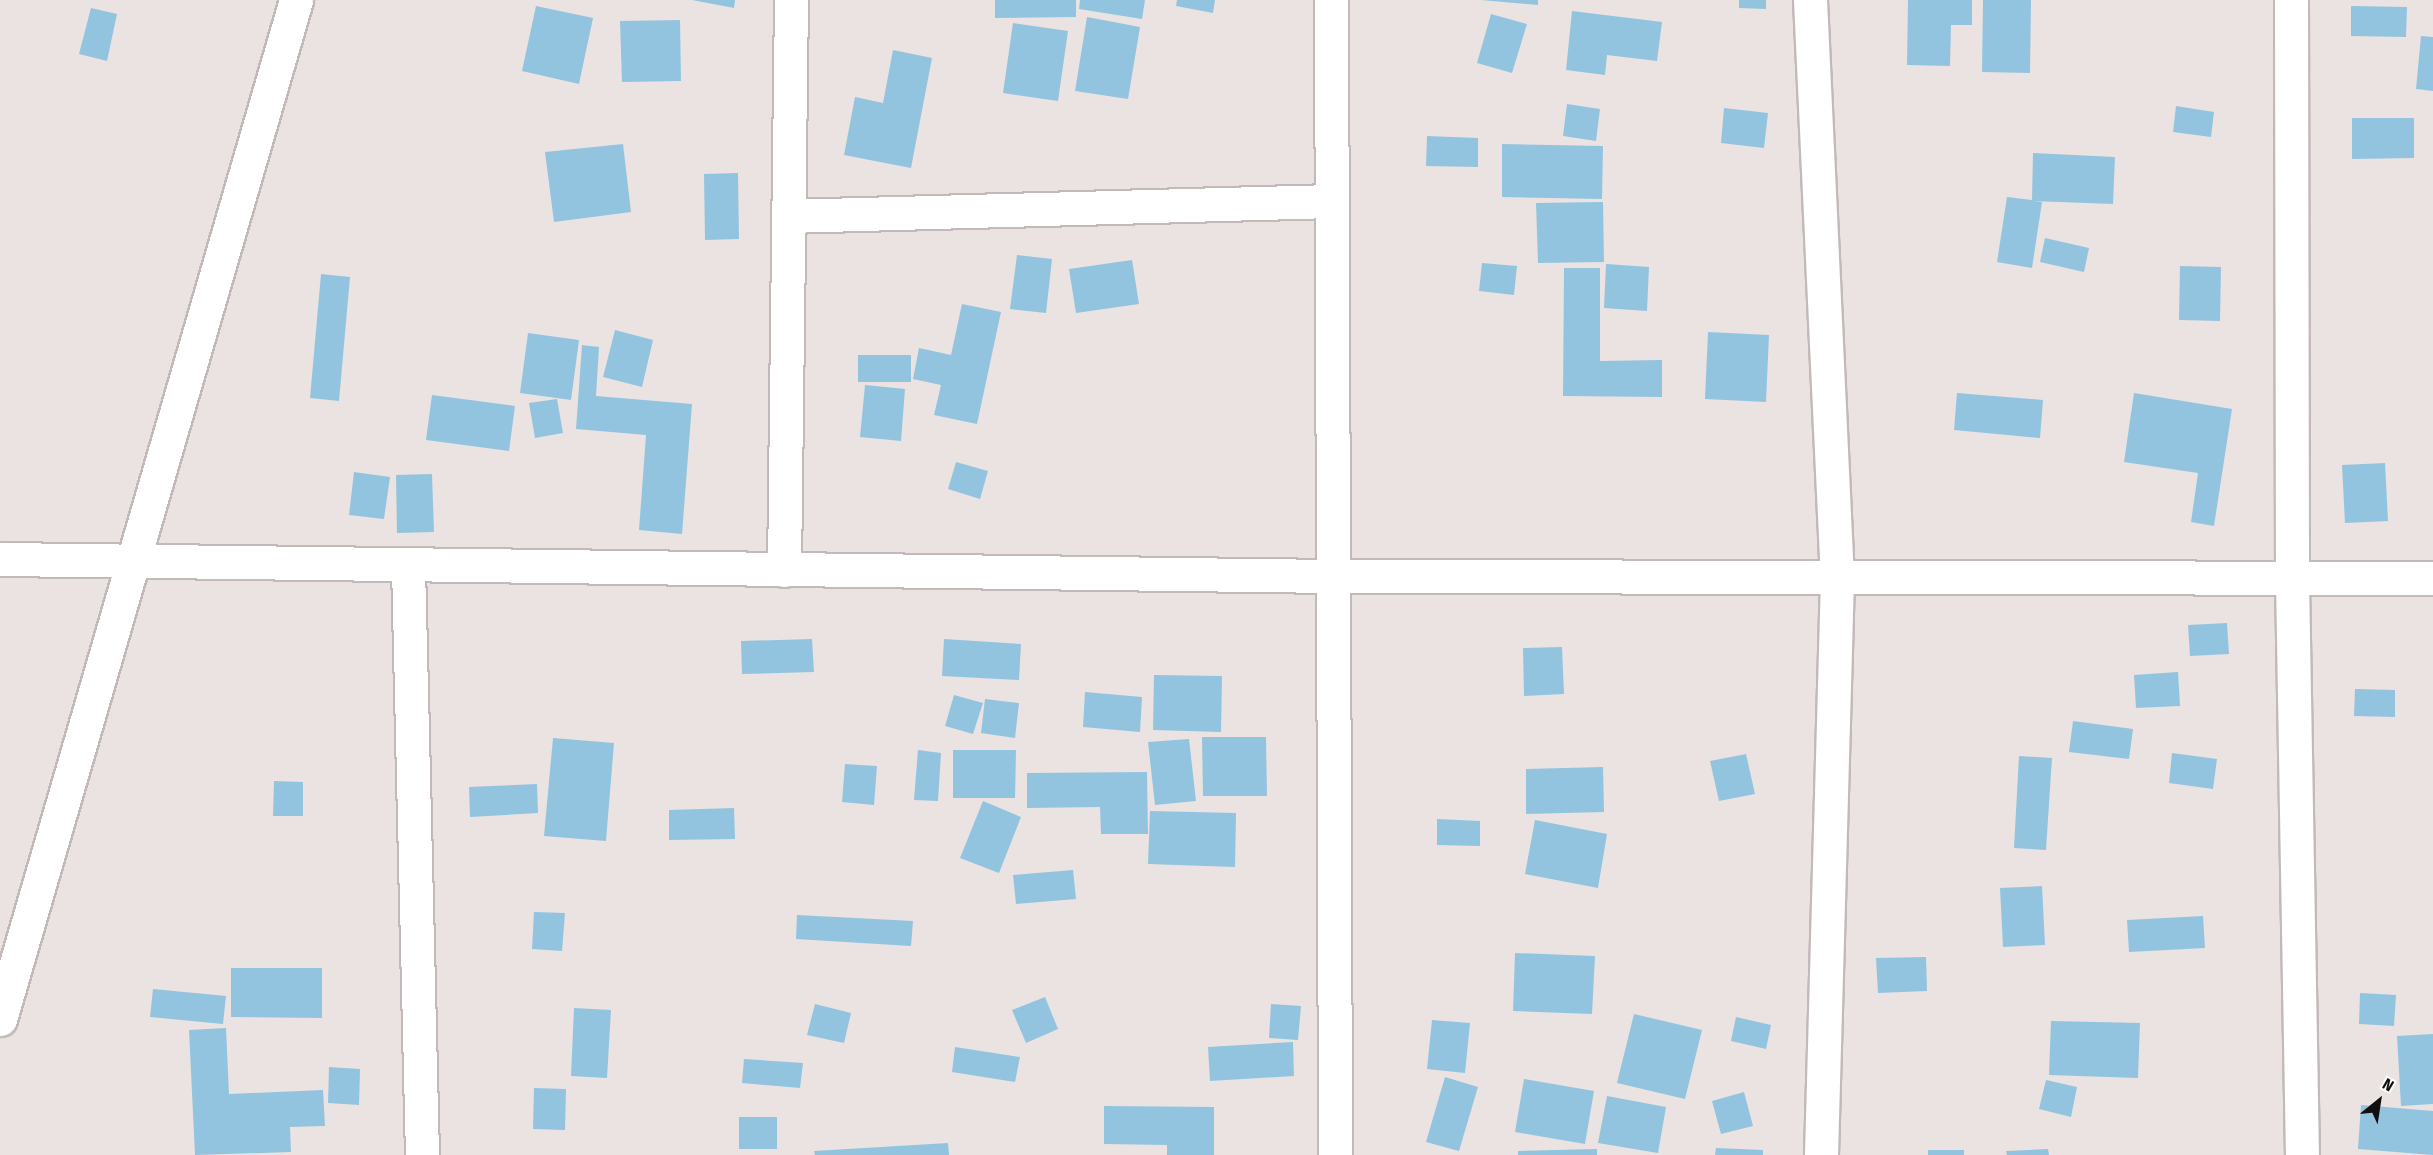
<!DOCTYPE html>
<html>
<head>
<meta charset="utf-8">
<style>
	body { margin:0 }
	#map { position:relative; width:2433px; height:1155px; overflow:hidden; background:#eae3e1; font-family:"Fira Sans Condensed",sans-serif }
	div>[style] { position:absolute }
	.building>* { inset:0; background:#93c4df }
	.roads { filter:drop-shadow(2px 0 #c1bab8) drop-shadow(-2px 0 #c1bab8) drop-shadow(0 2px #c1bab8) drop-shadow(0 -2px #c1bab8) }
	.minor>* { height:33px; margin:-16.5px; padding:0 16.5px; transform-origin:16.5px; border-radius:16.5px; background:#fff }
	span { translate:-50% -50%; white-space:nowrap; text-align:center; line-height:1.15; -webkit-text-stroke:6px #fff; paint-order:stroke }
	.north { position:absolute; left:2349px; top:1071px; width:60px; height:60px; -webkit-text-stroke:4px #fff; paint-order:stroke; rotate:30deg; font-size:16px; font-weight:700; line-height:24px; text-align:center; color:#12100f }
	.north::after { content:''; display:block; margin:auto; width:21px; height:27px; background:#12100f; clip-path:polygon(50% 0,100% 100%,50% 72%,0 100%) }
</style>
</head>
<body>
<div id="map">
	<div class="building">
		<i style="clip-path:polygon(692px 0,735px 0,734px 8px)"></i>
		<i style="clip-path:polygon(995px 0,1076px 0,1076px 17px,995px 18px)"></i>
		<i style="clip-path:polygon(1080px 0,1145px 0,1142px 19px,1079px 9px)"></i>
		<i style="clip-path:polygon(1177px 0,1215px 0,1213px 13px,1176px 6px)"></i>
		<i style="clip-path:polygon(1481px 0,1538px 0,1538px 5px)"></i>
		<i style="clip-path:polygon(1739px 0,1766px 0,1766px 9px,1739px 8px)"></i>
		<i style="clip-path:polygon(1908px 0,1972px 0,1972px 25px,1951px 25px,1950px 66px,1907px 65px)"></i>
		<i style="clip-path:polygon(1983px 0,2031px 0,2030px 73px,1982px 72px)"></i>
		<i style="clip-path:polygon(536px 6px,593px 18px,579px 84px,522px 71px)"></i>
		<i style="clip-path:polygon(2351px 6px,2407px 7px,2406px 37px,2351px 36px)"></i>
		<i style="clip-path:polygon(91px 8px,117px 14px,107px 61px,79px 54px)"></i>
		<i style="clip-path:polygon(1572px 11px,1662px 22px,1657px 61px,1607px 55px,1605px 75px,1566px 70px)"></i>
		<i style="clip-path:polygon(1491px 14px,1527px 24px,1512px 73px,1477px 63px)"></i>
		<i style="clip-path:polygon(1087px 17px,1140px 27px,1128px 99px,1075px 91px)"></i>
		<i style="clip-path:polygon(680px 20px,681px 81px,622px 82px,620px 21px)"></i>
		<i style="clip-path:polygon(1013px 23px,1068px 31px,1058px 101px,1003px 93px)"></i>
		<i style="clip-path:polygon(2421px 36px,2433px 37px,2433px 91px,2416px 89px)"></i>
		<i style="clip-path:polygon(893px 50px,932px 58px,911px 168px,844px 155px,855px 97px,883px 103px)"></i>
		<i style="clip-path:polygon(1567px 104px,1600px 109px,1596px 141px,1563px 136px)"></i>
		<i style="clip-path:polygon(2176px 106px,2214px 112px,2211px 137px,2173px 132px)"></i>
		<i style="clip-path:polygon(1724px 108px,1768px 113px,1764px 148px,1721px 143px)"></i>
		<i style="clip-path:polygon(2352px 118px,2414px 118px,2414px 158px,2352px 159px)"></i>
		<i style="clip-path:polygon(1427px 136px,1478px 138px,1478px 167px,1426px 166px)"></i>
		<i style="clip-path:polygon(623px 144px,631px 212px,554px 222px,545px 152px)"></i>
		<i style="clip-path:polygon(1502px 144px,1603px 146px,1602px 199px,1502px 197px)"></i>
		<i style="clip-path:polygon(2033px 153px,2115px 157px,2113px 204px,2033px 201px,2042px 202px,2032px 268px,1997px 262px,2007px 197px,2032px 200px)"></i>
		<i style="clip-path:polygon(738px 173px,739px 239px,705px 240px,704px 174px)"></i>
		<i style="clip-path:polygon(1603px 202px,1604px 262px,1538px 263px,1536px 203px)"></i>
		<i style="clip-path:polygon(2045px 238px,2089px 248px,2084px 272px,2040px 262px)"></i>
		<i style="clip-path:polygon(1017px 255px,1052px 259px,1046px 313px,1010px 309px)"></i>
		<i style="clip-path:polygon(1132px 260px,1139px 304px,1076px 313px,1069px 269px)"></i>
		<i style="clip-path:polygon(1482px 263px,1517px 266px,1514px 295px,1479px 291px)"></i>
		<i style="clip-path:polygon(1606px 264px,1649px 267px,1647px 311px,1604px 308px)"></i>
		<i style="clip-path:polygon(2180px 266px,2221px 267px,2220px 321px,2179px 320px)"></i>
		<i style="clip-path:polygon(1564px 268px,1600px 268px,1600px 361px,1662px 360px,1662px 397px,1563px 396px)"></i>
		<i style="clip-path:polygon(321px 274px,350px 277px,339px 401px,310px 398px)"></i>
		<i style="clip-path:polygon(962px 304px,1001px 312px,977px 424px,934px 415px,941px 385px,913px 379px,919px 348px,951px 355px)"></i>
		<i style="clip-path:polygon(615px 330px,653px 340px,642px 387px,603px 377px)"></i>
		<i style="clip-path:polygon(1708px 332px,1769px 335px,1766px 402px,1705px 399px)"></i>
		<i style="clip-path:polygon(528px 333px,579px 340px,571px 400px,520px 393px)"></i>
		<i style="clip-path:polygon(582px 345px,599px 347px,596px 396px,692px 404px,682px 534px,639px 530px,646px 435px,576px 429px)"></i>
		<i style="clip-path:polygon(858px 355px,911px 355px,911px 382px,858px 382px)"></i>
		<i style="clip-path:polygon(865px 385px,905px 389px,901px 441px,860px 437px)"></i>
		<i style="clip-path:polygon(1957px 393px,2043px 400px,2040px 438px,1954px 430px)"></i>
		<i style="clip-path:polygon(2134px 393px,2232px 409px,2214px 526px,2191px 522px,2198px 473px,2124px 462px)"></i>
		<i style="clip-path:polygon(432px 395px,515px 406px,509px 451px,426px 440px)"></i>
		<i style="clip-path:polygon(557px 399px,563px 433px,535px 438px,529px 403px)"></i>
		<i style="clip-path:polygon(956px 462px,988px 471px,980px 499px,948px 489px)"></i>
		<i style="clip-path:polygon(2385px 463px,2388px 521px,2345px 523px,2342px 465px)"></i>
		<i style="clip-path:polygon(354px 472px,390px 477px,384px 519px,349px 515px)"></i>
		<i style="clip-path:polygon(432px 474px,434px 532px,397px 533px,396px 475px)"></i>
		<i style="clip-path:polygon(2227px 623px,2229px 654px,2190px 656px,2188px 625px)"></i>
		<i style="clip-path:polygon(812px 639px,814px 672px,742px 674px,741px 641px)"></i>
		<i style="clip-path:polygon(944px 639px,1021px 644px,1019px 680px,942px 676px)"></i>
		<i style="clip-path:polygon(1562px 647px,1564px 694px,1524px 696px,1523px 648px)"></i>
		<i style="clip-path:polygon(2178px 672px,2180px 706px,2136px 708px,2134px 675px)"></i>
		<i style="clip-path:polygon(1154px 675px,1222px 676px,1221px 732px,1153px 730px)"></i>
		<i style="clip-path:polygon(2355px 689px,2395px 690px,2395px 717px,2354px 716px)"></i>
		<i style="clip-path:polygon(1085px 692px,1142px 697px,1140px 732px,1083px 727px)"></i>
		<i style="clip-path:polygon(954px 695px,983px 703px,973px 734px,945px 726px)"></i>
		<i style="clip-path:polygon(985px 699px,1019px 703px,1015px 738px,981px 733px)"></i>
		<i style="clip-path:polygon(2073px 721px,2133px 729px,2129px 759px,2069px 752px)"></i>
		<i style="clip-path:polygon(1202px 737px,1266px 737px,1267px 796px,1203px 796px)"></i>
		<i style="clip-path:polygon(553px 738px,614px 743px,606px 841px,544px 836px)"></i>
		<i style="clip-path:polygon(1189px 739px,1196px 801px,1155px 805px,1148px 742px)"></i>
		<i style="clip-path:polygon(918px 750px,941px 753px,938px 801px,914px 800px)"></i>
		<i style="clip-path:polygon(953px 750px,1016px 750px,1015px 798px,953px 798px)"></i>
		<i style="clip-path:polygon(2172px 753px,2217px 759px,2213px 789px,2169px 783px)"></i>
		<i style="clip-path:polygon(1746px 754px,1755px 794px,1719px 801px,1710px 761px)"></i>
		<i style="clip-path:polygon(2019px 756px,2052px 758px,2046px 850px,2014px 848px)"></i>
		<i style="clip-path:polygon(845px 764px,877px 766px,874px 805px,842px 802px)"></i>
		<i style="clip-path:polygon(1603px 767px,1604px 812px,1526px 814px,1526px 769px)"></i>
		<i style="clip-path:polygon(1147px 772px,1148px 834px,1101px 834px,1100px 807px,1027px 808px,1027px 773px)"></i>
		<i style="clip-path:polygon(274px 781px,303px 782px,303px 816px,273px 816px)"></i>
		<i style="clip-path:polygon(537px 784px,538px 813px,470px 817px,469px 787px)"></i>
		<i style="clip-path:polygon(983px 801px,1021px 817px,999px 873px,960px 858px)"></i>
		<i style="clip-path:polygon(734px 808px,735px 839px,669px 840px,669px 810px)"></i>
		<i style="clip-path:polygon(1150px 811px,1236px 813px,1235px 867px,1148px 864px)"></i>
		<i style="clip-path:polygon(1437px 819px,1480px 821px,1480px 846px,1437px 845px)"></i>
		<i style="clip-path:polygon(1535px 820px,1607px 834px,1598px 888px,1525px 874px)"></i>
		<i style="clip-path:polygon(1073px 870px,1076px 899px,1016px 904px,1013px 875px)"></i>
		<i style="clip-path:polygon(2042px 886px,2045px 945px,2003px 947px,2000px 888px)"></i>
		<i style="clip-path:polygon(534px 912px,565px 913px,562px 951px,532px 949px)"></i>
		<i style="clip-path:polygon(797px 915px,913px 921px,911px 946px,796px 939px)"></i>
		<i style="clip-path:polygon(2203px 916px,2205px 948px,2129px 952px,2127px 920px)"></i>
		<i style="clip-path:polygon(1515px 953px,1595px 956px,1592px 1014px,1513px 1011px)"></i>
		<i style="clip-path:polygon(1926px 957px,1927px 991px,1878px 993px,1876px 958px)"></i>
		<i style="clip-path:polygon(231px 968px,322px 968px,322px 1018px,231px 1017px)"></i>
		<i style="clip-path:polygon(153px 989px,226px 996px,223px 1024px,150px 1017px)"></i>
		<i style="clip-path:polygon(2360px 993px,2396px 995px,2394px 1026px,2359px 1024px)"></i>
		<i style="clip-path:polygon(1045px 997px,1058px 1029px,1026px 1043px,1012px 1010px)"></i>
		<i style="clip-path:polygon(815px 1004px,851px 1013px,844px 1043px,807px 1035px)"></i>
		<i style="clip-path:polygon(1271px 1004px,1301px 1006px,1298px 1040px,1269px 1038px)"></i>
		<i style="clip-path:polygon(574px 1008px,611px 1010px,607px 1078px,571px 1076px)"></i>
		<i style="clip-path:polygon(1634px 1014px,1702px 1030px,1685px 1099px,1617px 1083px)"></i>
		<i style="clip-path:polygon(1736px 1017px,1771px 1025px,1766px 1049px,1731px 1041px)"></i>
		<i style="clip-path:polygon(1432px 1020px,1470px 1023px,1465px 1073px,1427px 1069px)"></i>
		<i style="clip-path:polygon(2051px 1021px,2140px 1023px,2138px 1078px,2049px 1075px)"></i>
		<i style="clip-path:polygon(226px 1028px,229px 1094px,323px 1090px,325px 1126px,290px 1127px,291px 1152px,195px 1155px,189px 1030px)"></i>
		<i style="clip-path:polygon(2433px 1034px,2433px 1104px,2401px 1106px,2397px 1036px)"></i>
		<i style="clip-path:polygon(1293px 1042px,1294px 1076px,1210px 1081px,1208px 1047px)"></i>
		<i style="clip-path:polygon(955px 1047px,1020px 1057px,1015px 1082px,952px 1072px)"></i>
		<i style="clip-path:polygon(744px 1059px,803px 1063px,800px 1088px,742px 1083px)"></i>
		<i style="clip-path:polygon(329px 1067px,360px 1069px,359px 1105px,328px 1103px)"></i>
		<i style="clip-path:polygon(1445px 1077px,1478px 1087px,1459px 1151px,1426px 1142px)"></i>
		<i style="clip-path:polygon(1524px 1079px,1594px 1091px,1585px 1144px,1515px 1132px)"></i>
		<i style="clip-path:polygon(2046px 1080px,2077px 1087px,2071px 1117px,2039px 1109px)"></i>
		<i style="clip-path:polygon(534px 1088px,566px 1089px,565px 1130px,533px 1129px)"></i>
		<i style="clip-path:polygon(1744px 1092px,1753px 1126px,1721px 1134px,1712px 1101px)"></i>
		<i style="clip-path:polygon(1607px 1096px,1666px 1107px,1658px 1153px,1598px 1143px)"></i>
		<i style="clip-path:polygon(2361px 1105px,2433px 1111px,2433px 1155px,2358px 1149px)"></i>
		<i style="clip-path:polygon(1104px 1106px,1214px 1107px,1214px 1155px,1167px 1155px,1167px 1145px,1104px 1144px)"></i>
		<i style="clip-path:polygon(739px 1117px,777px 1117px,777px 1149px,739px 1149px)"></i>
		<i style="clip-path:polygon(948px 1143px,949px 1155px,815px 1155px,814px 1151px)"></i>
		<i style="clip-path:polygon(1716px 1148px,1763px 1150px,1763px 1155px,1715px 1155px)"></i>
		<i style="clip-path:polygon(1597px 1149px,1597px 1155px,1518px 1155px,1518px 1151px)"></i>
		<i style="clip-path:polygon(2048px 1149px,2049px 1155px,2007px 1155px,2006px 1151px)"></i>
		<i style="clip-path:polygon(1928px 1150px,1964px 1150px,1964px 1155px,1928px 1155px)"></i>
	</div>
	<div class="roads">
		<div class="minor">
			<i style="left:1331px;top:0;width:1155px;rotate:89.8deg"></i>
			<i style="left:1810px;top:0;width:579px;rotate:87.33deg"></i>
			<i style="left:1837px;top:578px;width:577px;rotate:91.59deg"></i>
			<i style="left:2291px;top:0;width:579px;rotate:89.9deg"></i>
			<i style="left:2292px;top:579px;width:576px;rotate:89.01deg"></i>
			<i style="left:788px;top:216px;width:543px;rotate:-1.58deg"></i>
			<i style="left:0;top:559px;width:1333px;rotate:0.73deg"></i>
			<i style="left:1333px;top:576px;width:1100px;rotate:0.1deg"></i>
			<i style="left:408px;top:566px;width:589px;rotate:88.64deg"></i>
			<i style="left:784px;top:570px;width:570px;rotate:-89.3deg"></i>
			<i style="left:0;top:1019px;width:1061px;rotate:-73.8deg"></i>
		</div>
	</div>
	<div class="north">N</div>
</div>
</body>
</html>
